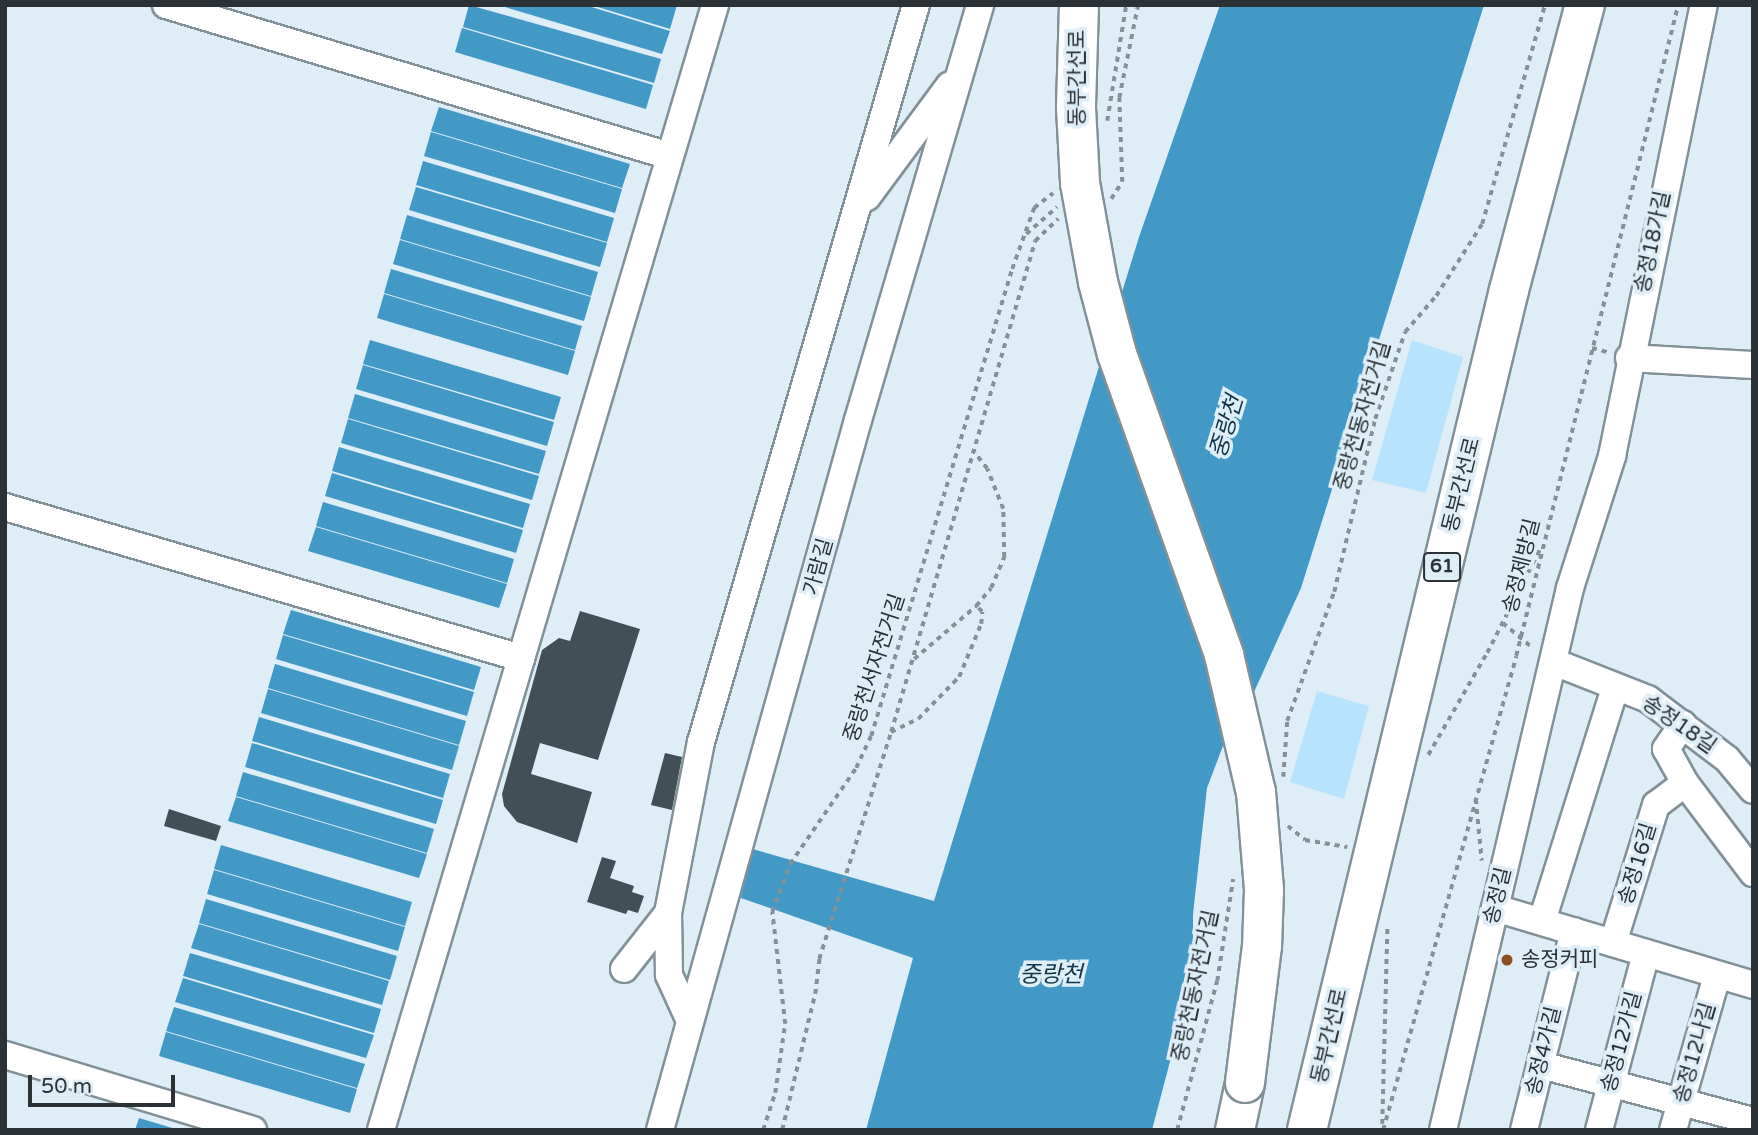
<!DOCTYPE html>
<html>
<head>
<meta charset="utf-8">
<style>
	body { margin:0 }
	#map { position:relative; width:1758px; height:1135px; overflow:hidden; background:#deedf6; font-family:"Varela Round","Noto Sans KR",sans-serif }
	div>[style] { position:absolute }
	.green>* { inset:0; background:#b8e3fd }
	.water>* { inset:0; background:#4399c5 }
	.building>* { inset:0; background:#434f57 }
	.path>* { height:3.5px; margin-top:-1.75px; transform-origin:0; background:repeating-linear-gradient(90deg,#869197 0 5px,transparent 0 10px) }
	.roads { filter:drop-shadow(2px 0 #829098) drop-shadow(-2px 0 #829098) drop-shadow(0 2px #829098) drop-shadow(0 -2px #829098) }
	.minor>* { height:26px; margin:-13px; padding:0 13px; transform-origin:13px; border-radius:13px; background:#fff }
	.highway>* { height:38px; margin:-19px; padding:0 19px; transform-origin:19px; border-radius:19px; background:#fff }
	.bridges { filter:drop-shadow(2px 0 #829098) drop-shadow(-2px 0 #829098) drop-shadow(0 2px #829098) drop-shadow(0 -2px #829098) }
	.highway-bridge>* { height:38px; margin:-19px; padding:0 19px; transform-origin:19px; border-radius:19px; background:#fff }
	.dots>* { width:19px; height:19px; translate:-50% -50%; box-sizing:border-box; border:4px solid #deedf6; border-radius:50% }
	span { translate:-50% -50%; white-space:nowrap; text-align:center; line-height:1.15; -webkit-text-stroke:7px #deedf6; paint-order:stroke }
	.shield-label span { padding:2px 5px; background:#deedf6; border:2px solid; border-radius:5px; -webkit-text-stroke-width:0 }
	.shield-label { font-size:19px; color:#2b3134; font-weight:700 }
	.street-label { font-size:21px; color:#2b3134 }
	.poi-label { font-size:21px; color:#2b3134 }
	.left { translate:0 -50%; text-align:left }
	.water-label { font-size:23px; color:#0f3548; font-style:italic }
	.frame { position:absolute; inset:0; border:7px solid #2b3134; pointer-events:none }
	.scale { position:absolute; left:28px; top:1075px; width:147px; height:32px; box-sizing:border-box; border:4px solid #2b3134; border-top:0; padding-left:9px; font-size:21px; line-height:24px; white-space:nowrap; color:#2b3134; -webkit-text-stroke:5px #deedf6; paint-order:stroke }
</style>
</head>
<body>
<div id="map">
	<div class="green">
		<i style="clip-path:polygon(1412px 340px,1463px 357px,1426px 493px,1372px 480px)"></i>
		<i style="clip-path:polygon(1317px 691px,1369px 706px,1344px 799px,1290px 782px)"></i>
	</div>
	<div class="water">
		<i style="clip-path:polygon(469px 5px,661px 59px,654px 83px,463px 27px)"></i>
		<i style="clip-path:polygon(498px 5px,585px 5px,670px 31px,662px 54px)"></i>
		<i style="clip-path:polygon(591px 5px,677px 5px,670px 29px)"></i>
		<i style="clip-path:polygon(1220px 5px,1484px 5px,1301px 588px,1254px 692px,1226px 738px,1207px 788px,1193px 914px,1193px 974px,1152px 1130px,866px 1130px,913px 958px,738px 897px,749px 848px,934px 901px,1139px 237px)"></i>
		<i style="clip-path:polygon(462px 28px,653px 85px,646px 109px,455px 52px)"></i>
		<i style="clip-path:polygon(439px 107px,630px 164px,622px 188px,431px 131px)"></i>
		<i style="clip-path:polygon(431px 132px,622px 189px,615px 213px,424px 156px)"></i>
		<i style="clip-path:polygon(423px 161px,614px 218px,607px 242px,416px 185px)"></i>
		<i style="clip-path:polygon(416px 187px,607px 243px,600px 267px,409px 210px)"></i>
		<i style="clip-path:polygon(407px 215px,598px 272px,591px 296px,400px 239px)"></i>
		<i style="clip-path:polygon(400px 240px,591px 297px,584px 321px,393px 264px)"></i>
		<i style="clip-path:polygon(391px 269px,582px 326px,575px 350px,384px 293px)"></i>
		<i style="clip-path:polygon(384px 294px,575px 351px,568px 375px,377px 318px)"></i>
		<i style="clip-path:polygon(370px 340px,561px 397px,554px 420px,363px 364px)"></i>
		<i style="clip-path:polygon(363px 365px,554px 422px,547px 446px,356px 389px)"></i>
		<i style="clip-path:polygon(355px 394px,546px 451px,539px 474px,348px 418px)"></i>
		<i style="clip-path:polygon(348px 419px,539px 476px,532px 500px,341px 443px)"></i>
		<i style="clip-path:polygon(339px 447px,530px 504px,523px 528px,332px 471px)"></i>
		<i style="clip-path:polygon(332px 473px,523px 530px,516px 553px,325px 496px)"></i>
		<i style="clip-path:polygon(323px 502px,514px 559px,507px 583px,316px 526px)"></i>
		<i style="clip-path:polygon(316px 527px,507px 584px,499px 608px,308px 551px)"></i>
		<i style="clip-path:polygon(291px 610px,481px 667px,474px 690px,283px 634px)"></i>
		<i style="clip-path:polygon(283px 635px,474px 692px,467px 716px,276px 659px)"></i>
		<i style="clip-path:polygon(275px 664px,466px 721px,459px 745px,268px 688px)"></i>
		<i style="clip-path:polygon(268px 689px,459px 746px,452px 770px,261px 713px)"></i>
		<i style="clip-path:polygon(259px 717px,450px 774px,443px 798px,252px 741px)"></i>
		<i style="clip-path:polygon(252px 743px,443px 800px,436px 824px,245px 767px)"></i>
		<i style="clip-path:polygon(243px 772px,434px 829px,427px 853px,236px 796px)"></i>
		<i style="clip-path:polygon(236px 797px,427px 854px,419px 878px,228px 821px)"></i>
		<i style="clip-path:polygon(221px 845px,412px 902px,405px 926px,214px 869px)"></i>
		<i style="clip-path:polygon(214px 870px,405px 927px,398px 951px,207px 894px)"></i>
		<i style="clip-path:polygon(206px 899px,397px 956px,390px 980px,199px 923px)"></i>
		<i style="clip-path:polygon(199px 924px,389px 981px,382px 1005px,191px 948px)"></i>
		<i style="clip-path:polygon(190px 953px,381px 1009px,374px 1033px,183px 976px)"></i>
		<i style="clip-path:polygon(183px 978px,374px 1035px,366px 1058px,175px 1002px)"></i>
		<i style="clip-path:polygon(174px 1007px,365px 1064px,357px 1088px,166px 1031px)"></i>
		<i style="clip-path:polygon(166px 1032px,357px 1089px,350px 1113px,159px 1056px)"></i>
		<i style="clip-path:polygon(139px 1118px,179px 1130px,135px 1130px)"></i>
	</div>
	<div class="building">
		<i style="clip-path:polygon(580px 611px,640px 629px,598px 760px,540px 743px,531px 774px,592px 792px,577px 843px,517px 822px,504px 806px,502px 794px,542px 650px,559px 638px,570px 641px)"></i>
		<i style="clip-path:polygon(665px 753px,682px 757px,672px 810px,651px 805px)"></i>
		<i style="clip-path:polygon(169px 809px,221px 826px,216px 841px,164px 826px)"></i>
		<i style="clip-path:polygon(602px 857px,616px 861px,610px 878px,634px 886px,632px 892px,644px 896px,638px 913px,628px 910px,626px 914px,587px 902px)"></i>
	</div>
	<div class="path">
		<i style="left:1107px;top:121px;width:118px;rotate:-80.7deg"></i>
		<i style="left:1111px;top:199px;width:20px;rotate:-57deg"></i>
		<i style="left:1122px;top:182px;width:84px;rotate:-92deg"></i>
		<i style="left:1119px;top:98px;width:95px;rotate:-78.5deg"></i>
		<i style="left:1026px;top:234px;width:41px;rotate:-41.1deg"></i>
		<i style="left:1592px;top:348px;width:16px;rotate:15deg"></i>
		<i style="left:1503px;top:623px;width:39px;rotate:40deg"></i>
		<i style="left:914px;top:659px;width:82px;rotate:-40.5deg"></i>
		<i style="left:976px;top:606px;width:23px;rotate:-50deg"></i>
		<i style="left:991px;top:588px;width:34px;rotate:-67deg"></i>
		<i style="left:1004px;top:557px;width:48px;rotate:-91.2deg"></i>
		<i style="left:1003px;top:509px;width:43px;rotate:-111.8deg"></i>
		<i style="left:987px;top:469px;width:23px;rotate:-128deg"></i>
		<i style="left:891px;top:732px;width:30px;rotate:-26deg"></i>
		<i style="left:918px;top:719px;width:59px;rotate:-45.7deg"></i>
		<i style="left:959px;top:677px;width:57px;rotate:-67.5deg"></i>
		<i style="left:981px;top:624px;width:12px;rotate:-85deg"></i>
		<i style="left:982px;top:612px;width:8px;rotate:-135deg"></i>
		<i style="left:1428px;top:755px;width:118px;rotate:-60deg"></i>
		<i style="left:1487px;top:653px;width:119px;rotate:-63deg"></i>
		<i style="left:1283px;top:777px;width:56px;rotate:-85.9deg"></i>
		<i style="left:1287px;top:721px;width:137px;rotate:-70deg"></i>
		<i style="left:1334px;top:592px;width:178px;rotate:-76.7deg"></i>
		<i style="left:1375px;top:419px;width:92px;rotate:-71deg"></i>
		<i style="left:1405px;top:332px;width:48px;rotate:-49.3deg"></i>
		<i style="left:1436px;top:296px;width:85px;rotate:-57.4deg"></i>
		<i style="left:1482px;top:224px;width:228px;rotate:-74deg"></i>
		<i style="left:1476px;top:799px;width:62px;rotate:84.5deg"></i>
		<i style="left:1288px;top:826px;width:22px;rotate:39deg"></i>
		<i style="left:1305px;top:840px;width:43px;rotate:9.5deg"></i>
		<i style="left:1382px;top:1124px;width:195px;rotate:-88.5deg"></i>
		<i style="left:763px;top:1130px;width:39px;rotate:-72deg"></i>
		<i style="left:775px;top:1093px;width:70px;rotate:-81.8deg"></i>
		<i style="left:785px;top:1024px;width:113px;rotate:-96.6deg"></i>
		<i style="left:772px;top:912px;width:51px;rotate:-69.4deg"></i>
		<i style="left:790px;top:864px;width:116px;rotate:-55.5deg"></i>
		<i style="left:856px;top:768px;width:35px;rotate:-65deg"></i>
		<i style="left:871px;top:736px;width:488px;rotate:-73.2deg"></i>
		<i style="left:1012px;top:269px;width:65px;rotate:-70.2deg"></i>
		<i style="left:1034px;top:208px;width:24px;rotate:-38deg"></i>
		<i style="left:782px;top:1130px;width:140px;rotate:-76.4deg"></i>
		<i style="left:815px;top:994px;width:35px;rotate:-83deg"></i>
		<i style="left:819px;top:959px;width:238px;rotate:-72.4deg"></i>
		<i style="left:891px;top:732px;width:512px;rotate:-73.65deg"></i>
		<i style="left:1035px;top:241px;width:32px;rotate:-44deg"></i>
		<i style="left:1177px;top:1130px;width:154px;rotate:-75deg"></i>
		<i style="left:1217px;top:981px;width:103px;rotate:-81.1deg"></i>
		<i style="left:1383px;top:1130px;width:492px;rotate:-74.3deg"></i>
		<i style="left:1516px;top:656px;width:671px;rotate:-76.03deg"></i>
	</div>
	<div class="roads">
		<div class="minor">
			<i style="left:166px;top:5px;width:526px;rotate:16.68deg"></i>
			<i style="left:867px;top:197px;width:139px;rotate:-53.5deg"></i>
			<i style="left:1629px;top:358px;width:124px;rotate:3.2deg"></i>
			<i style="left:5px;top:507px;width:538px;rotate:16.31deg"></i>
			<i style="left:1554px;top:662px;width:101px;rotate:21.5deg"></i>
			<i style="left:1648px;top:699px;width:99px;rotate:37.2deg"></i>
			<i style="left:1727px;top:759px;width:40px;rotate:50deg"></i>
			<i style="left:1685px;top:783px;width:113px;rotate:52.9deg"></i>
			<i style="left:1495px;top:908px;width:269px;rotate:16.6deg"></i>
			<i style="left:1542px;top:921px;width:244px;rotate:-72.6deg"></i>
			<i style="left:1613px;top:943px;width:145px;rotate:-72.7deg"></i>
			<i style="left:1656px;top:805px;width:36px;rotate:-37deg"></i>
			<i style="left:1685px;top:783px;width:39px;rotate:-119deg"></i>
			<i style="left:1666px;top:749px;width:30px;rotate:-56deg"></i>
			<i style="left:624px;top:969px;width:71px;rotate:-51.8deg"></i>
			<i style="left:690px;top:1021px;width:51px;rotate:-114.5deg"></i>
			<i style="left:669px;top:975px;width:62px;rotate:-90.9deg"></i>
			<i style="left:668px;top:913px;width:174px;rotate:-79.1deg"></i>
			<i style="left:701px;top:742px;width:768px;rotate:-73.74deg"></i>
			<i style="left:5px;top:1055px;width:259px;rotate:16.8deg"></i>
			<i style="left:1541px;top:1065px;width:219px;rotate:14.8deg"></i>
			<i style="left:381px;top:1130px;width:1174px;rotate:-73.46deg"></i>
			<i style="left:660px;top:1130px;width:737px;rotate:-74.42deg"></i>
			<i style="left:858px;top:420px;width:433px;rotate:-73.6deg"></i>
			<i style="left:1443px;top:1130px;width:557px;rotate:-76.81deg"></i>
			<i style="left:1570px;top:588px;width:139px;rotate:-72.3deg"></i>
			<i style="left:1612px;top:456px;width:460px;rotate:-78.5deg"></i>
			<i style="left:1524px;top:1130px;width:205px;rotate:-75.9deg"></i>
			<i style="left:1599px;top:1130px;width:183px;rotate:-75.1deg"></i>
			<i style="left:1673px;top:1130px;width:160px;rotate:-74.1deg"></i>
		</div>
		<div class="highway">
			<i style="left:1235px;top:1130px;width:48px;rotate:-78deg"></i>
			<i style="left:1307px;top:1130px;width:864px;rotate:-76.48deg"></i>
			<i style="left:1509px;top:290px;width:295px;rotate:-75.1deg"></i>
		</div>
	</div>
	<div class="bridges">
		<div class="highway-bridge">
			<i style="left:1079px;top:5px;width:103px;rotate:91.7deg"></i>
			<i style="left:1076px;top:108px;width:75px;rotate:86.9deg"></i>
			<i style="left:1080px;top:183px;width:101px;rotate:79.7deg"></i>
			<i style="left:1098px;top:282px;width:74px;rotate:75.2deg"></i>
			<i style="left:1117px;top:354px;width:319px;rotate:70.4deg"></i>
			<i style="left:1224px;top:655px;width:141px;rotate:76.9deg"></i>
			<i style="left:1256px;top:792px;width:98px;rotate:85.3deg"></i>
			<i style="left:1264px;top:890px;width:56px;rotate:92deg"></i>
			<i style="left:1262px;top:946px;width:138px;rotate:97.1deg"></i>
		</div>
	</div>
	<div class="dots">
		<i style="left:1507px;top:960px;background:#8f4e1b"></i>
	</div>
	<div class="shield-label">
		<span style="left:1442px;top:567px">61</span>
	</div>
	<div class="street-label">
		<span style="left:1078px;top:78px;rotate:-90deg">동부간선로</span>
		<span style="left:1653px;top:242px;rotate:-78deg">송정18가길</span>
		<span style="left:1363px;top:416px;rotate:-74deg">중랑천동자전거길</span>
		<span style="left:1462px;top:485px;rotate:-76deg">동부간선로</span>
		<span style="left:1522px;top:566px;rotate:-76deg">송정제방길</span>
		<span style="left:819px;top:567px;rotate:-74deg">가람길</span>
		<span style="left:875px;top:668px;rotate:-72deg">중랑천서자전거길</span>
		<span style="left:1679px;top:725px;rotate:35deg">송정18길</span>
		<span style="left:1638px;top:864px;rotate:-73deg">송정16길</span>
		<span style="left:1498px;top:896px;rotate:-76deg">송정길</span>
		<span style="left:1196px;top:986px;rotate:-78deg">중랑천동자전거길</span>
		<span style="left:1330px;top:1036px;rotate:-77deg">동부간선로</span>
		<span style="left:1622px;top:1042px;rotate:-75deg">송정12가길</span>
		<span style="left:1544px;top:1051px;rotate:-76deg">송정4가길</span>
		<span style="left:1695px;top:1053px;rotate:-74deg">송정12나길</span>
	</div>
	<div class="poi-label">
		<span class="left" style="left:1521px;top:960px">송정커피</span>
	</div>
	<div class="water-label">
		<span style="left:1227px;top:427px;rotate:-73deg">중랑천</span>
		<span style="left:1051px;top:975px">중랑천</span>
	</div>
	<div class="frame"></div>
	<div class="scale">50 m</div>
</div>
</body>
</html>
